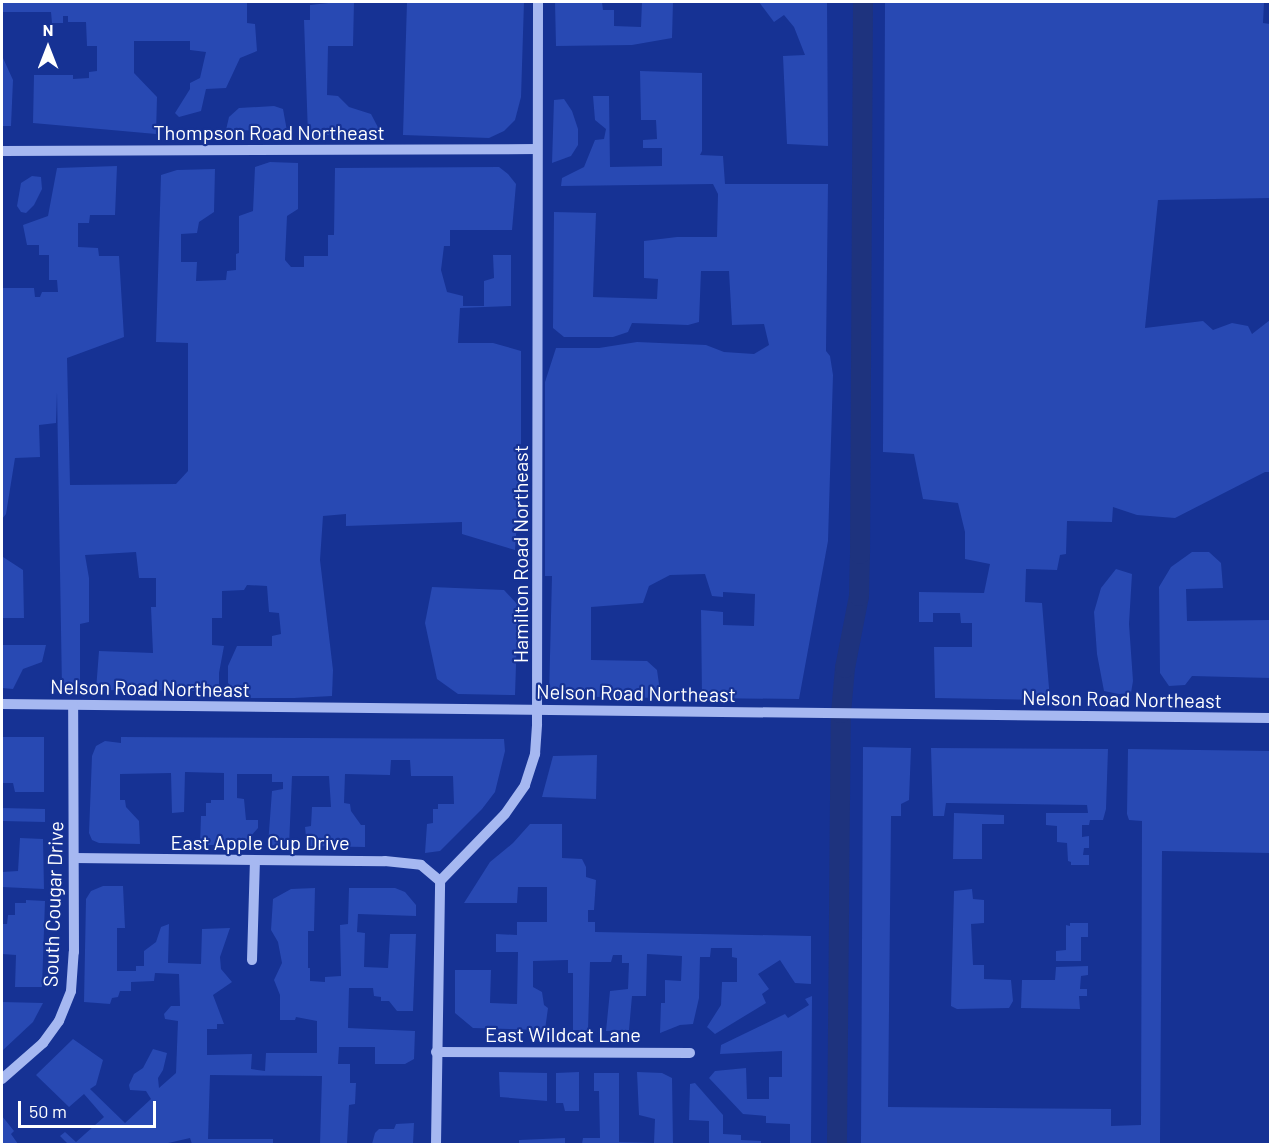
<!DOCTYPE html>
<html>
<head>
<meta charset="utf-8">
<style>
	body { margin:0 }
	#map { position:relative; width:1272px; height:1146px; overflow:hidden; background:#163294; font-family:Barlow,sans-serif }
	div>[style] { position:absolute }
	.green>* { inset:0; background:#2849b3 }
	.canal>* { height:20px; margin:-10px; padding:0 10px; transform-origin:10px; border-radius:10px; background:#1e337e }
	.minor>* { height:10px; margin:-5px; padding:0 5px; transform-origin:5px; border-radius:5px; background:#a6b8f1 }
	span { translate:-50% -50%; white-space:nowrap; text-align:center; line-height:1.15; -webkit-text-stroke:4.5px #163294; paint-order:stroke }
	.street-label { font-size:20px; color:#fff }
	.frame { position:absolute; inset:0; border:3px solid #fff; pointer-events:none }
	.north { position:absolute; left:18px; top:18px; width:60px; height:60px; -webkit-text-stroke:4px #163294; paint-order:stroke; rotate:0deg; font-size:16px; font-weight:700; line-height:24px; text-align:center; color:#fff }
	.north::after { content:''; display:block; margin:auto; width:21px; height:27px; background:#fff; clip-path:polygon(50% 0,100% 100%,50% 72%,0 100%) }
	.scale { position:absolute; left:18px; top:1101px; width:138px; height:27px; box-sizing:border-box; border:3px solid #fff; border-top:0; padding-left:8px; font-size:18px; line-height:21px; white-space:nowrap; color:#fff; -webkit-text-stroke:4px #163294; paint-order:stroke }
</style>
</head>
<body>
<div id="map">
	<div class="green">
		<i style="clip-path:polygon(2px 2px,247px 2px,247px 23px,255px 24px,257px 51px,240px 58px,226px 88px,206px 89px,201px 111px,179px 117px,175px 113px,190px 89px,190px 83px,200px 78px,206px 52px,190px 50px,190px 41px,134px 41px,134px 73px,157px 97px,156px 134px,33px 123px,34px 75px,73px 75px,73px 79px,89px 78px,89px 72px,97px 71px,97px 46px,87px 46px,86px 22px,68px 22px,68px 16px,63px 16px,63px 23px,52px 23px,51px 12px,2px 12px)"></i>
		<i style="clip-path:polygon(338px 2px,354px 2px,353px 46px,328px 46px,327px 95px,338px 96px,349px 107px,371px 114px,382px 135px,308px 135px,304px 20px,310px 20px,310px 5px)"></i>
		<i style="clip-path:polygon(407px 2px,524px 2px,521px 97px,515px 120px,504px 131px,489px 138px,403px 135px)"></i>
		<i style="clip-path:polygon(555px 2px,602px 2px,603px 10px,614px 10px,614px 26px,641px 27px,642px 2px,673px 2px,672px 38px,632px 45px,556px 46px)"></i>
		<i style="clip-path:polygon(759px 2px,827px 2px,828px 146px,787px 144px,783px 56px,805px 55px,794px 27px,784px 15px,774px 22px)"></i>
		<i style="clip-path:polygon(885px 2px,1264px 2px,1263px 23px,1270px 24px,1270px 198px,1158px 200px,1145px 328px,1203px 321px,1213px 330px,1232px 323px,1248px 326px,1252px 334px,1270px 320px,1270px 472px,1265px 472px,1175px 518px,1137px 515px,1113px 507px,1112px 522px,1067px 521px,1066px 554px,1060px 555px,1057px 570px,1026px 569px,1025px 602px,1042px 603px,1050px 700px,935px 698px,934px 647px,972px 647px,972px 623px,961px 623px,960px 613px,933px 613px,933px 622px,919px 622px,919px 592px,984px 593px,990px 564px,965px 559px,965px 532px,958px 503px,923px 499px,914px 454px,883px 452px)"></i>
		<i style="clip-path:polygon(2px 40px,3px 58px,13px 80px,11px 126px,2px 126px)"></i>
		<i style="clip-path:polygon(640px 71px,702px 73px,702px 151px,700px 155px,723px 156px,725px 184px,828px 184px,826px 351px,830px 356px,833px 375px,828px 541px,799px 699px,702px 698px,701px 610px,723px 612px,723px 625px,754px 626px,755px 594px,723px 592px,723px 597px,712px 596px,705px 574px,670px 575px,649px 586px,643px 603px,591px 607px,591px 660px,647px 661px,657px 670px,661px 698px,549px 696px,552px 576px,545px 576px,545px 382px,556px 348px,599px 348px,637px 342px,706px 345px,724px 352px,754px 354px,769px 345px,764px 324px,732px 325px,729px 271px,701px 271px,699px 322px,688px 325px,632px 323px,628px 332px,613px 337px,564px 337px,553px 328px,554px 212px,596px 213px,593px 297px,657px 299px,658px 279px,644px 278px,644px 241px,677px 237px,717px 237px,718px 194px,713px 184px,561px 186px,562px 178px,584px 167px,595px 140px,604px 139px,606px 129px,595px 120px,593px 96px,609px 96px,610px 167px,662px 166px,662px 148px,643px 148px,643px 140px,657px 139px,656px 120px,641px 120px)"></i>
		<i style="clip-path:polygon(564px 99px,572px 111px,578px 129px,578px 145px,571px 156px,552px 163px,554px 100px)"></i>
		<i style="clip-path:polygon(274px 106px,283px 109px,287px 131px,226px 130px,229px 117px,239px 108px)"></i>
		<i style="clip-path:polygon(270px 162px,298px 163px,298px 209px,287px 216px,285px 260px,291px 267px,304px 267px,304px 256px,328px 256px,328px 235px,334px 235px,335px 168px,499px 167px,508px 174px,516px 184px,512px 230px,450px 230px,450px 246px,444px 246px,441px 270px,447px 292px,463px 296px,463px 306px,484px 306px,484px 281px,494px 278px,493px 255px,511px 255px,511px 306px,460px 308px,458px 343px,493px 343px,521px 351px,521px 463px,515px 550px,462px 534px,462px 522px,346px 526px,346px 514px,323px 516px,320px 560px,333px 670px,332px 696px,294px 698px,242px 698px,228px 683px,228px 666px,237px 646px,272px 646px,272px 636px,281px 634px,279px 613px,269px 612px,267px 586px,247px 585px,244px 590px,222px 591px,222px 618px,212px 618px,212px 645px,224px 646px,219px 673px,219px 691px,96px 690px,99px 651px,153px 653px,151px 607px,156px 607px,156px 578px,139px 578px,136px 552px,85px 555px,89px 578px,89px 622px,80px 624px,80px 690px,62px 689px,57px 392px,56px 423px,39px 425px,40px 457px,15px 458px,6px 514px,2px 519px,2px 288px,34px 288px,35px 297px,40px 297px,42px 292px,58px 292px,57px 280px,49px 280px,49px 255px,39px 255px,39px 245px,27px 245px,23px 225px,48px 216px,57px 168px,117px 166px,115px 215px,90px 215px,89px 223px,78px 223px,78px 247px,98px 248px,99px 256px,119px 256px,124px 337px,67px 358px,70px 485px,176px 484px,188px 471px,188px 343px,156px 342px,161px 175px,177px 170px,215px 169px,214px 212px,199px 222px,197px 233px,181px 234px,181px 262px,197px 262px,196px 281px,226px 280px,227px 271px,236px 270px,236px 254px,239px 253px,239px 216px,253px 211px,255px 167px)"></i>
		<i style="clip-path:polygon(32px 176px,41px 177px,42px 189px,34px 205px,26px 213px,21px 212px,17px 206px,21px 183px)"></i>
		<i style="clip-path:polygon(1192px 552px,1209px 552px,1221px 563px,1223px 588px,1186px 589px,1187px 621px,1270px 620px,1270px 678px,1192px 676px,1185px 685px,1169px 686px,1160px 673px,1159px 587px,1171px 567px)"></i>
		<i style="clip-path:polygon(2px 553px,3px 557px,23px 570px,24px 618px,2px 618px)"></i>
		<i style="clip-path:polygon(1116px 569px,1132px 574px,1129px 624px,1133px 681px,1131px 693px,1119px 694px,1104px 691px,1097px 654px,1094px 612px,1101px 588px)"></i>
		<i style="clip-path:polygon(432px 587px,504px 590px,518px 605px,515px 695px,458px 694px,437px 679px,425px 623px)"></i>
		<i style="clip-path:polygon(2px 645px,46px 645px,42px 662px,23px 669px,13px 689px,2px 688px)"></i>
		<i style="clip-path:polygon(2px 737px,44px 737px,44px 792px,15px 792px,13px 783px,2px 783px)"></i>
		<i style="clip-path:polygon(121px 737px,504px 739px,505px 751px,495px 792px,482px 809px,440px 851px,425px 853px,427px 824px,433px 823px,433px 809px,438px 809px,438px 804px,454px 804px,453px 776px,411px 776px,410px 760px,391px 760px,390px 775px,345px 774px,344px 803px,350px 804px,351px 811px,361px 825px,365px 825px,365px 847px,307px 846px,305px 827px,311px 826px,312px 807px,331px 807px,329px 776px,292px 776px,289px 846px,268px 845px,272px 791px,283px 789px,283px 782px,272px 782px,272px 774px,237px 774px,237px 798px,244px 799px,246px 820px,258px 820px,258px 828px,250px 837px,250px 845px,200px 845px,201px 816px,206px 816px,206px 803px,211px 803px,211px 800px,224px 800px,224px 773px,185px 772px,184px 812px,172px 813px,171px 773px,120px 774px,120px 800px,125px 800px,126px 807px,139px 821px,140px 844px,99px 843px,92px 840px,89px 833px,92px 756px,96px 746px,105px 741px,121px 743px)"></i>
		<i style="clip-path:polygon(863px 747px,911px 748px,909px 800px,901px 804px,901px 816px,891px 816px,888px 1107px,1111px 1109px,1111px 1126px,1141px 1125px,1142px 821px,1129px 820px,1127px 814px,1128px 749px,1270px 751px,1270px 853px,1162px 851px,1160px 1144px,861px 1144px)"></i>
		<i style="clip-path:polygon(931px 748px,1108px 749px,1106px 809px,1103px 820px,1090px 820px,1089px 825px,1082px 825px,1082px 837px,1089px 836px,1089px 848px,1084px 848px,1083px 855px,1089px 855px,1089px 865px,1071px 865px,1071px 862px,1068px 861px,1067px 843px,1057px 842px,1057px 826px,1046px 825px,1046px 813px,1088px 813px,1087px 805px,946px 803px,944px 816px,933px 816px)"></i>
		<i style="clip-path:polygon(597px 755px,596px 799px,542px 797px,553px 756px)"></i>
		<i style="clip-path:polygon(2px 808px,45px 809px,45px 822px,2px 821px)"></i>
		<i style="clip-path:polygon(954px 813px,1004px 815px,1004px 824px,982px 824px,982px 859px,953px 859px)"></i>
		<i style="clip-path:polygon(530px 824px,562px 824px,562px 858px,582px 859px,586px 867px,586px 877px,596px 880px,594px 910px,588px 910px,588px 922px,595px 922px,595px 932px,811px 936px,811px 984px,795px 983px,780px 960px,758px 974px,769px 989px,762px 994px,766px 1003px,715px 1034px,707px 1027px,721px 1005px,722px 982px,737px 982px,737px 958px,732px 957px,732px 948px,711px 948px,710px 957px,700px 957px,699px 998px,693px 1024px,680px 1025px,660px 1033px,661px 1003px,665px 1003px,665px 980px,681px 981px,682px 956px,647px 954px,646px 996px,632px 996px,629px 1030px,606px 1031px,610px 991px,628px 989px,629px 963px,622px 963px,622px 955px,613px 955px,611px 962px,590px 962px,588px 1030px,573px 1030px,573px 973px,568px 973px,568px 960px,533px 961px,533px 987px,542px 992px,544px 1005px,548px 1008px,545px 1030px,473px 1028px,455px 1013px,455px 970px,491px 970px,490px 1003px,517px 1004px,518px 952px,496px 952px,496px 934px,517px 935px,517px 922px,547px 922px,547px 887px,518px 887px,517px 903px,464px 903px,490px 862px,513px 843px)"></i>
		<i style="clip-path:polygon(20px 838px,43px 839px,44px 889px,2px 887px,2px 872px,18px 871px)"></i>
		<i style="clip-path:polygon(103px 886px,123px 886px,125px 928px,117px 928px,117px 971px,136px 971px,136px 966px,144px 966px,144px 951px,156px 942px,161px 927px,169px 924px,168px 963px,201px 964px,202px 929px,230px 928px,220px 957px,221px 969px,232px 982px,213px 995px,224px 1024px,217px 1024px,217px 1029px,207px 1029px,207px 1055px,252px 1054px,251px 1069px,265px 1071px,266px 1053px,317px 1053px,317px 1021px,296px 1017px,295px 1020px,280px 1020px,280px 995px,274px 980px,282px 963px,278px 942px,271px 930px,273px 899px,291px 889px,315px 888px,314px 931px,308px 931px,308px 968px,310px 968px,310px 981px,325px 982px,325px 977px,341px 976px,340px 925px,348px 924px,349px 888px,395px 888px,405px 892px,416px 905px,416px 916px,358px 914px,357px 932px,365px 933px,364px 967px,388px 968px,390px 934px,416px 934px,413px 1011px,397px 1011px,389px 1001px,381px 1001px,381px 997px,374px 996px,373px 988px,349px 988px,348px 1028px,415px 1031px,414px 1059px,405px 1064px,375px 1064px,375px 1047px,339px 1047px,338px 1064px,350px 1064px,350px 1083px,356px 1083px,355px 1104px,349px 1105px,347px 1144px,320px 1144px,322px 1076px,210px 1075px,208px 1139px,273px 1139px,273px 1144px,192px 1144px,190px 1138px,164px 1144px,68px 1144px,60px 1136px,65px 1132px,76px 1142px,104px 1117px,84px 1094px,69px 1107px,36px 1075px,73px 1039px,103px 1060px,96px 1085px,90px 1089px,125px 1123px,151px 1099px,146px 1091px,130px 1090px,129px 1085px,134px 1074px,143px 1068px,153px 1049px,167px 1053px,163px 1070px,158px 1078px,159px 1088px,176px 1073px,178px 1021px,165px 1019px,164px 1014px,171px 1006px,180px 1006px,179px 974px,155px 973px,154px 981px,131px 982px,131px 991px,120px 991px,118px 997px,112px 998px,110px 1004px,84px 1002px,86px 899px,91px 891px)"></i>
		<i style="clip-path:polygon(972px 889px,973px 899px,984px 900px,984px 923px,971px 924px,973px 965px,984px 965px,984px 979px,1011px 980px,1013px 1001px,1009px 1008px,957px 1009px,951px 1006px,954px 891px)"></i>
		<i style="clip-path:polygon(26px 900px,45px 901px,42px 987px,15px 987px,16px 955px,2px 954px,2px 924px,7px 924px,8px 915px,15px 915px,15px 903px,26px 903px)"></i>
		<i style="clip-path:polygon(1070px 923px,1088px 923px,1088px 937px,1081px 937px,1081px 961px,1056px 961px,1056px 951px,1066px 950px,1066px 925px,1070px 926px)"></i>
		<i style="clip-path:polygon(1088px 966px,1088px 975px,1081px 976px,1080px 989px,1087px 989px,1087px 996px,1079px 996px,1080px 1009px,1021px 1008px,1022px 980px,1055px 980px,1056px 967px)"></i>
		<i style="clip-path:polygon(812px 996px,811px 1144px,790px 1144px,790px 1124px,766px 1123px,766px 1116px,743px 1114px,709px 1078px,715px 1071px,746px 1068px,747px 1099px,769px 1099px,769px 1077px,782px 1077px,782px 1051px,720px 1054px,721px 1045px,785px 1014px,788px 1018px,809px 1005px,805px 999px)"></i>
		<i style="clip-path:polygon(2px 1002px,43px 1003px,33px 1022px,2px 1051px)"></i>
		<i style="clip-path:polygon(499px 1072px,547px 1073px,547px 1101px,500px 1097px)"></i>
		<i style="clip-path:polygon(579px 1072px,579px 1111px,565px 1111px,563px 1103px,556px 1103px,556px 1073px)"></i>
		<i style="clip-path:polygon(637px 1072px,662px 1073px,672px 1078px,673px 1144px,582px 1144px,583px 1138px,600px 1138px,599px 1091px,594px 1091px,594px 1073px,619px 1073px,619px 1142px,654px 1143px,655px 1119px,639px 1115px)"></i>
		<i style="clip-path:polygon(695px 1083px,723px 1115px,723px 1134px,741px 1135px,741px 1140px,761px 1141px,761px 1144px,709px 1144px,709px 1121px,689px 1120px,690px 1084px)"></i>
		<i style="clip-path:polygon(2px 1116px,14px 1131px,11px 1134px,18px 1144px,2px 1144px)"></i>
		<i style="clip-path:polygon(414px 1123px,413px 1144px,372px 1144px,375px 1133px,379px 1129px,394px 1129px,396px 1124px)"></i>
		<i style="clip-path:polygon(565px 1138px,565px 1144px,519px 1144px,519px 1140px)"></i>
	</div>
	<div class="canal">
		<i style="left:837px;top:1144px;width:431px;rotate:-89.5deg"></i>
		<i style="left:841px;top:713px;width:45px;rotate:-84.9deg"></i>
		<i style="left:845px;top:668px;width:73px;rotate:-79deg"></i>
		<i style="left:859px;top:596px;width:42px;rotate:-88.6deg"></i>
		<i style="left:860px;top:554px;width:552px;rotate:-89.69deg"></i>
	</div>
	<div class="minor">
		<i style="left:2px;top:151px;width:535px;rotate:-0.21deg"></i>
		<i style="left:2px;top:704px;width:1268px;rotate:0.63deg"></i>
		<i style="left:74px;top:858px;width:311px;rotate:0.6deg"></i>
		<i style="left:385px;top:861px;width:36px;rotate:6deg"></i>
		<i style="left:421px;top:865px;width:25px;rotate:40deg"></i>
		<i style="left:252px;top:960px;width:99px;rotate:-88.3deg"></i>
		<i style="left:436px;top:1052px;width:254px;rotate:0.2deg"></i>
		<i style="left:2px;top:1079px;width:55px;rotate:-41.3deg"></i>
		<i style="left:43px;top:1043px;width:27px;rotate:-54deg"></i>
		<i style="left:59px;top:1021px;width:32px;rotate:-68deg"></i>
		<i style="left:71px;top:991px;width:39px;rotate:-86deg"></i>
		<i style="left:74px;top:952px;width:247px;rotate:-90.2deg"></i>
		<i style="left:436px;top:1144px;width:263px;rotate:-89.1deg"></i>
		<i style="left:440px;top:881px;width:93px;rotate:-45.9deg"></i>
		<i style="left:505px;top:814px;width:35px;rotate:-55deg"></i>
		<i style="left:525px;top:785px;width:33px;rotate:-72deg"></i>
		<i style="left:535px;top:754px;width:30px;rotate:-86deg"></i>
		<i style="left:537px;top:724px;width:722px;rotate:-89.92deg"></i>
	</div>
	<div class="street-label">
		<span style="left:269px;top:132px">Thompson Road Northeast</span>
		<span style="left:520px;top:554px;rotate:-90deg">Hamilton Road Northeast</span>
		<span style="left:150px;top:688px;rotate:1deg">Nelson Road Northeast</span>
		<span style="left:636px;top:693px;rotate:1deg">Nelson Road Northeast</span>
		<span style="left:1122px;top:699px;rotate:1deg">Nelson Road Northeast</span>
		<span style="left:260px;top:842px">East Apple Cup Drive</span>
		<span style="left:53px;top:904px;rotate:-88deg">South Cougar Drive</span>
		<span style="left:563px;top:1034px">East Wildcat Lane</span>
	</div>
	<div class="frame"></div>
	<div class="north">N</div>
	<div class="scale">50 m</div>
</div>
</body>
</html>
